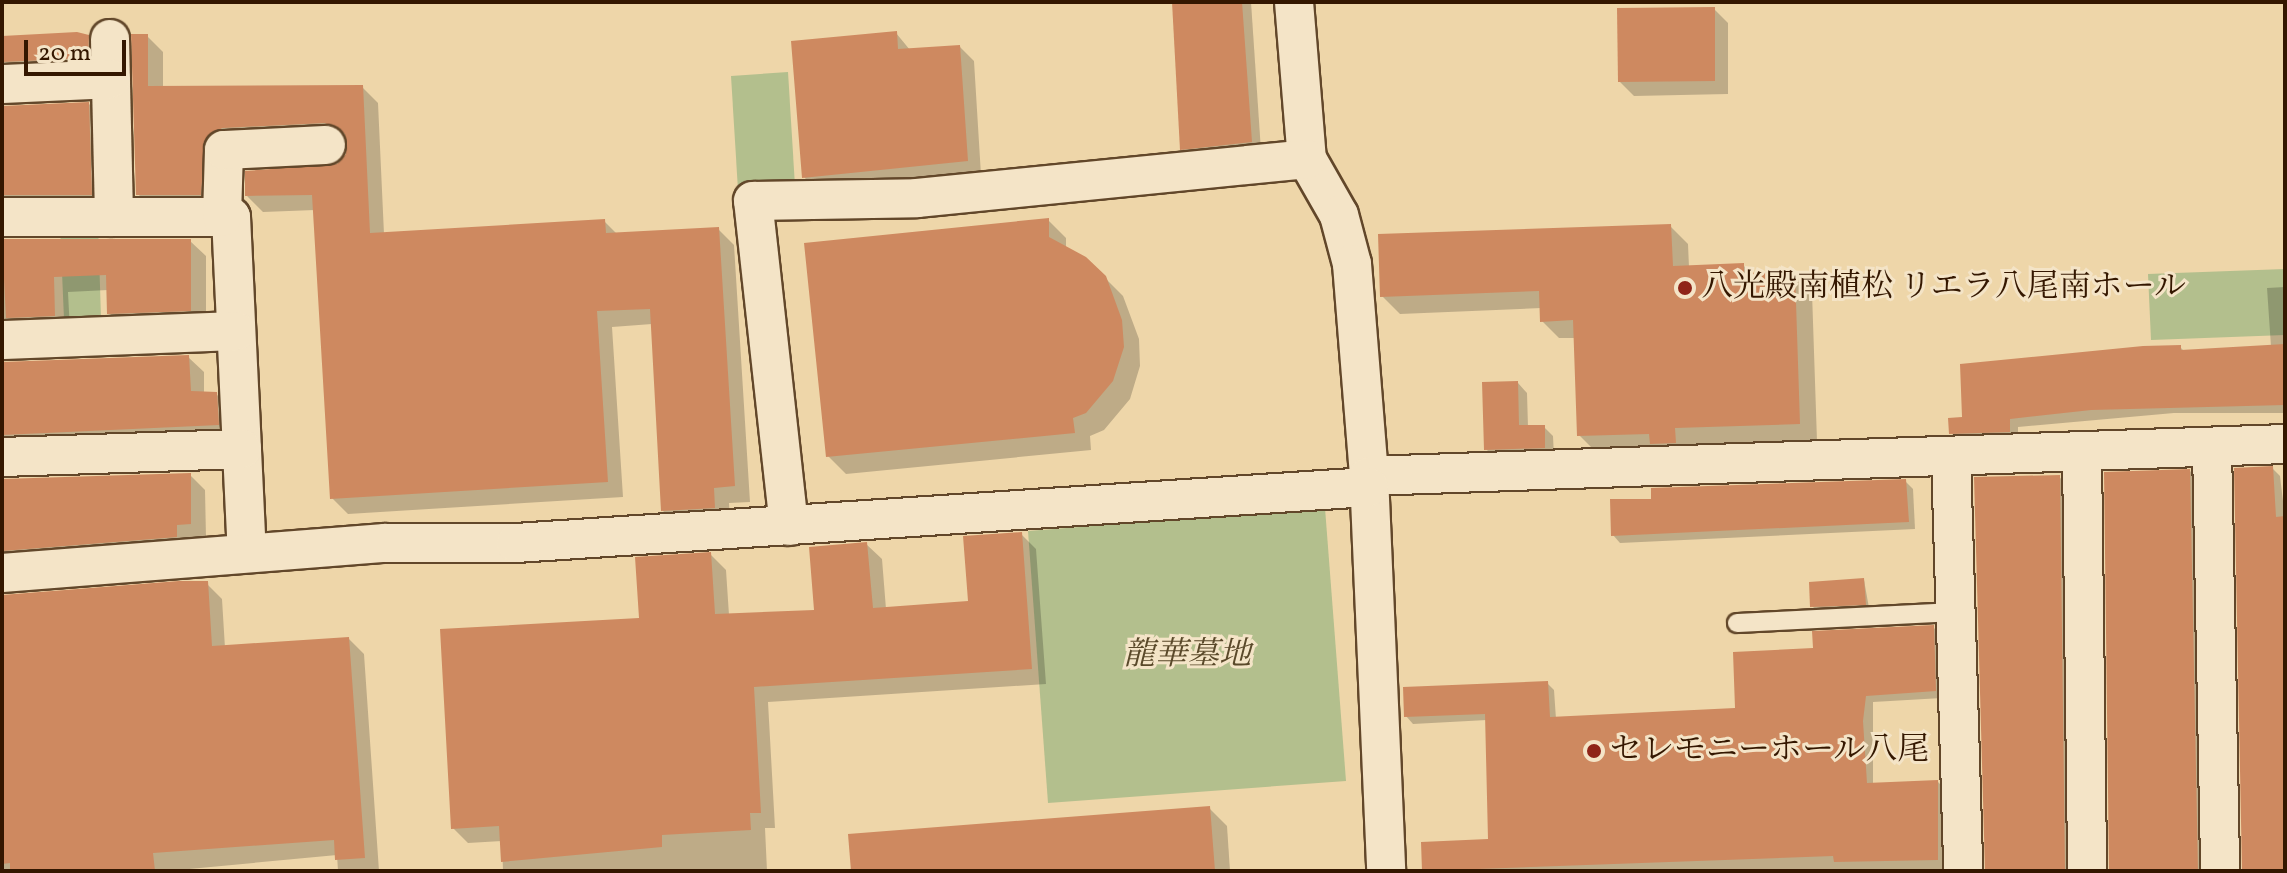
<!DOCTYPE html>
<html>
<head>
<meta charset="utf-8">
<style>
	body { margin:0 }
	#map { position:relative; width:2287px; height:873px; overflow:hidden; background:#eed6a9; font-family:Vollkorn,"Noto Serif JP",serif }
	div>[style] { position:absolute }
	.green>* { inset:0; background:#b3bf8d }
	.shadow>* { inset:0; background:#0003 }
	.building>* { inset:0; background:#ce8960 }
	.roads { filter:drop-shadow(2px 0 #62472a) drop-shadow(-2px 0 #62472a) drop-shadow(0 2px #62472a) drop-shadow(0 -2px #62472a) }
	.service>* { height:18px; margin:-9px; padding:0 9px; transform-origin:9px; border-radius:9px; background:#f4e4c7 }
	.minor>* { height:38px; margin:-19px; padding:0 19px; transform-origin:19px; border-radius:19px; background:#f4e4c7 }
	.dots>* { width:22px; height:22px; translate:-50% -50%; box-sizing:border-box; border:4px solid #f4e4c7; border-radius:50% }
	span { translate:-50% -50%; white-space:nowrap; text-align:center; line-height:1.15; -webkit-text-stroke:6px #f4e4c7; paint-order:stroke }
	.poi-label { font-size:32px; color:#341700 }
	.left { translate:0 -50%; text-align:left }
	.park-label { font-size:32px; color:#5a492a; font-style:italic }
	.frame { position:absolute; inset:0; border:4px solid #341700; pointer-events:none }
	.scale { position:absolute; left:24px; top:40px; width:102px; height:36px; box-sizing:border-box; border:4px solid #341700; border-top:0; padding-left:10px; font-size:24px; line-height:28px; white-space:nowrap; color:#341700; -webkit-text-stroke:6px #f4e4c7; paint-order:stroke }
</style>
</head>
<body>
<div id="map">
	<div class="green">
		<i style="clip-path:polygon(788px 72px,795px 186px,738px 190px,731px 76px)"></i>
		<i style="clip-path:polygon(98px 223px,101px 318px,64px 319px,60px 225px)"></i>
		<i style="clip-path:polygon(2285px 269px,2285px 335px,2151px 340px,2148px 274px)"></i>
		<i style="clip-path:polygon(1325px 508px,1346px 781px,1048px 803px,1028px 531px)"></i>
	</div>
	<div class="shadow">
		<i style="clip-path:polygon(1173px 2px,1251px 2px,1261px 151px,1191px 158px,1182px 149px)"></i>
		<i style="clip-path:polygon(1714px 9px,1728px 23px,1728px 94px,1634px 96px,1620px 82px)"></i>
		<i style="clip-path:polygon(896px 33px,910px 50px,960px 47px,974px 61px,981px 175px,817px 191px,804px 177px)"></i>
		<i style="clip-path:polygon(147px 36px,163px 52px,163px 88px,362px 87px,378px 103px,384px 234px,604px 221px,618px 235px,718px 229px,734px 245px,750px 502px,729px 503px,730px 523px,679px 526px,663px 511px,652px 324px,612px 327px,623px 497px,348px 514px,332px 498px,315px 210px,263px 212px,247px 196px,338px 166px,348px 155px,347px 141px,239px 143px,216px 210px,153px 210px,138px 194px)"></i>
		<i style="clip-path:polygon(88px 37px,104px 52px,103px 73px,2px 86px,2px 39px)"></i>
		<i style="clip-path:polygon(89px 104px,104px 119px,106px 210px,2px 218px,2px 108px)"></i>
		<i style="clip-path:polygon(1048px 220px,1066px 238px,1066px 248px,1085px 258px,1123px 296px,1139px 339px,1140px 366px,1130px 399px,1104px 430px,1090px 436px,1091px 450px,846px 474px,828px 456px)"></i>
		<i style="clip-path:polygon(1670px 226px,1688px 244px,1689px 267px,1743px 265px,1753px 275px,1794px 274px,1812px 292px,1817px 441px,1692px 445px,1692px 460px,1597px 453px,1579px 435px,1575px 338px,1559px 338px,1542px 321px,1541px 308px,1400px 314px,1382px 296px)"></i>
		<i style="clip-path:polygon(2px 241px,190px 241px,206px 256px,206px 325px,125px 328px,109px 313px,108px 290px,68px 292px,70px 331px,2px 343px)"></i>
		<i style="clip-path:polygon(2285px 287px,2285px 413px,2174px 413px,2018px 427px,2018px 439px,1959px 441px,1951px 433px,1964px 419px,2180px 347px,2185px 352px,2271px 347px,2267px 288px)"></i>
		<i style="clip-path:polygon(188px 357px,204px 372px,204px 394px,216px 394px,232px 409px,233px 440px,2px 459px,2px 364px)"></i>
		<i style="clip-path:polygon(1518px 383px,1527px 393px,1528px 427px,1544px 427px,1553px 436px,1554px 457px,1496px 459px,1486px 449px)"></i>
		<i style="clip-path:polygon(2272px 468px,2280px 476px,2285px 518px,2285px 871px,2244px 871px)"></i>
		<i style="clip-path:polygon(2190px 471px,2197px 479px,2204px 871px,2111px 871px)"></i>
		<i style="clip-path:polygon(190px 475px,205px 490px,206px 538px,2px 576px,2px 481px)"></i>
		<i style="clip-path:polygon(2059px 477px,2067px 484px,2071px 871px,1987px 871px)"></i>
		<i style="clip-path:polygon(1905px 481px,1913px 489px,1915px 529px,1620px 543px,1613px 535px,1653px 501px)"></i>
		<i style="clip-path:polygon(1021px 534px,1036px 549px,1046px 684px,768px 702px,775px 828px,765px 828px,767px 871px,503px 871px,502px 841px,468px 843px,453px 828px,641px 620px,710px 554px,726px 570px,729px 615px,817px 612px,866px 544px,882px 559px,886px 609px,970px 603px)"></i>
		<i style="clip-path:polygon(1864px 580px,1869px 608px,1817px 611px,1812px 606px)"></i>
		<i style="clip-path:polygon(207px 584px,222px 599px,225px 648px,349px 639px,364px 654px,379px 871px,338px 871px,337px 855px,168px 871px,2px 871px,2px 596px)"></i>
		<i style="clip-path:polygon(1933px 627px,1940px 634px,1942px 698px,1873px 702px,1873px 785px,1938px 782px,1945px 789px,1949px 871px,1424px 871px,1423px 844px,1490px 841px,1487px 720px,1413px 724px,1406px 716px,1547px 683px,1554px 690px,1556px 719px,1737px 710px,1815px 650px)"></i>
		<i style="clip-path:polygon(1209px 808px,1227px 826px,1230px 871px,853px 871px)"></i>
	</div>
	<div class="building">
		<i style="clip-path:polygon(1172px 2px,1242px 2px,1252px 142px,1180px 150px)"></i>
		<i style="clip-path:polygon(1715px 7px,1715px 81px,1618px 82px,1617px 8px)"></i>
		<i style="clip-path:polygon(897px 31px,898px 49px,960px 45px,968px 161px,802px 178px,791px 41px)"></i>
		<i style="clip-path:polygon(77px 32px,89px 35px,88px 58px,2px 62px,2px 36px)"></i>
		<i style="clip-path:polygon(131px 34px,148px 34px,148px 86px,363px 85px,370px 233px,605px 219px,606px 233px,719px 227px,735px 486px,714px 488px,715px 508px,661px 511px,650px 309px,597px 311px,608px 482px,330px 499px,312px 195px,245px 196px,245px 171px,337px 164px,346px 154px,345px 134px,325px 123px,222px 128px,205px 140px,201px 195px,136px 195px)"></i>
		<i style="clip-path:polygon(89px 102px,92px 195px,2px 195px,2px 106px)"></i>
		<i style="clip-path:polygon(1049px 218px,1049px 237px,1086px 257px,1106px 276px,1122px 320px,1124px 347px,1113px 381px,1086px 413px,1073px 418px,1075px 433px,826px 457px,804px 243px)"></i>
		<i style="clip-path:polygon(1671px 224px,1673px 266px,1744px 263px,1744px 273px,1795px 272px,1800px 424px,1675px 428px,1676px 443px,1650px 444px,1649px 434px,1577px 436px,1573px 320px,1540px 322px,1539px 291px,1380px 297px,1378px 234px)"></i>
		<i style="clip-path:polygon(2px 239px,191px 239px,191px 311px,107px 314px,106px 275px,54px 277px,55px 316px,6px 318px)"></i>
		<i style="clip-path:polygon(2285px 344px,2285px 405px,2091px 410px,2010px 419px,2010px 432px,1949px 434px,1948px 418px,1962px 417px,1960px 364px,2143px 346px,2181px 345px,2181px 350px)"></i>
		<i style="clip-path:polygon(189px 355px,191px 391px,217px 392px,219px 425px,2px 435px,2px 362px)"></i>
		<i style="clip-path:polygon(1518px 381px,1519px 425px,1545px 425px,1545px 448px,1484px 450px,1482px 382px)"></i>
		<i style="clip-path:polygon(2273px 466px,2276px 517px,2285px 516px,2285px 871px,2242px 871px,2234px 468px)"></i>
		<i style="clip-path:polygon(2190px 469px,2198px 871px,2109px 871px,2104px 472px)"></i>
		<i style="clip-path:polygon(191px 473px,191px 524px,177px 525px,177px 537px,2px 551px,2px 479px)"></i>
		<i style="clip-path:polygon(2060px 475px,2065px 871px,1985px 871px,1974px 477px)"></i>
		<i style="clip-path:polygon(1906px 479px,1909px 522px,1611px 536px,1610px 499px,1651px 499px,1651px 488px)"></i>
		<i style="clip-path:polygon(1022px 532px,1032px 669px,754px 687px,761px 813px,750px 813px,751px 830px,662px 835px,662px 847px,501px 862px,499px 826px,451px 829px,440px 629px,639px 618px,635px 557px,711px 552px,715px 614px,814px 610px,809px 547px,867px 542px,873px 608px,968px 601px,963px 536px)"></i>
		<i style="clip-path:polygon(1864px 578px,1866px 605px,1810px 607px,1809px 582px)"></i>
		<i style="clip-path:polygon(179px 581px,208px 581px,212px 646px,349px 637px,365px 858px,335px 860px,334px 840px,153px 853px,155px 871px,10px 871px,10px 863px,2px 864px,2px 595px)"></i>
		<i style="clip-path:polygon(1934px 625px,1936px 691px,1866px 696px,1863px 721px,1867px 783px,1938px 780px,1938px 860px,1834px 862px,1833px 856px,1422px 871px,1421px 842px,1488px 839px,1485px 714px,1404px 717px,1403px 687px,1548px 681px,1550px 717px,1735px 708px,1733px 652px,1813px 648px,1812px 631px)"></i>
		<i style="clip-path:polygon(1210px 806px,1215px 871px,851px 871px,848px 834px)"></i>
	</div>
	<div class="roads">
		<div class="service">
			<i style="left:1737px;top:623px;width:219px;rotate:-2.9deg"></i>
		</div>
		<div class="minor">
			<i style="left:1294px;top:2px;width:158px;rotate:85.3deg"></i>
			<i style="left:1307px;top:159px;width:64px;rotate:60.3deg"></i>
			<i style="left:1339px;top:215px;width:51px;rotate:75.1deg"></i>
			<i style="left:1352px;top:264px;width:213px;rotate:85.4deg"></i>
			<i style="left:1369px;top:476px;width:395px;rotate:87.5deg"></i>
			<i style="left:110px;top:39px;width:178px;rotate:88.7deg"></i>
			<i style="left:2px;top:84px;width:109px;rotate:-2.6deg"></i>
			<i style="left:2px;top:217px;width:229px"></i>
			<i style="left:231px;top:217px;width:336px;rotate:87.3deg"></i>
			<i style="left:222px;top:217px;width:67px;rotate:-88.3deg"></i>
			<i style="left:224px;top:150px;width:102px;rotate:-2.8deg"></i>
			<i style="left:2px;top:340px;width:234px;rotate:-2.2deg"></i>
			<i style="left:2212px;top:447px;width:424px;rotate:88.9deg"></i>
			<i style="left:2082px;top:452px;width:419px;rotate:89.3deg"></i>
			<i style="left:2px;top:457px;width:240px;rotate:-1.9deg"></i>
			<i style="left:1951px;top:457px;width:414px;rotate:88.3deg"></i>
			<i style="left:1369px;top:476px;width:917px;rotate:-2deg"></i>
			<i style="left:789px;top:526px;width:327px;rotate:-96.3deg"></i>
			<i style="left:753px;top:201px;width:164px;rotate:-1deg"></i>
			<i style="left:917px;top:198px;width:392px;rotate:-5.7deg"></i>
			<i style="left:2px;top:573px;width:384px;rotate:-4.5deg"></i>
			<i style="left:385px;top:543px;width:131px"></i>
			<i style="left:516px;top:543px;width:855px;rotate:-3.76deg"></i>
		</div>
	</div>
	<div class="dots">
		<i style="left:1685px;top:288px;background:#8f2418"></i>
		<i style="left:1594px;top:751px;background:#8f2418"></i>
	</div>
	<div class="poi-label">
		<span class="left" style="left:1701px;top:288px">八光殿南植松 リエラ八尾南ホール</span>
		<span class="left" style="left:1610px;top:751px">セレモニーホール八尾</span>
	</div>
	<div class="park-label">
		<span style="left:1187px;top:656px">龍華墓地</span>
	</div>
	<div class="frame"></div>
	<div class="scale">20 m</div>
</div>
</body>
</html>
